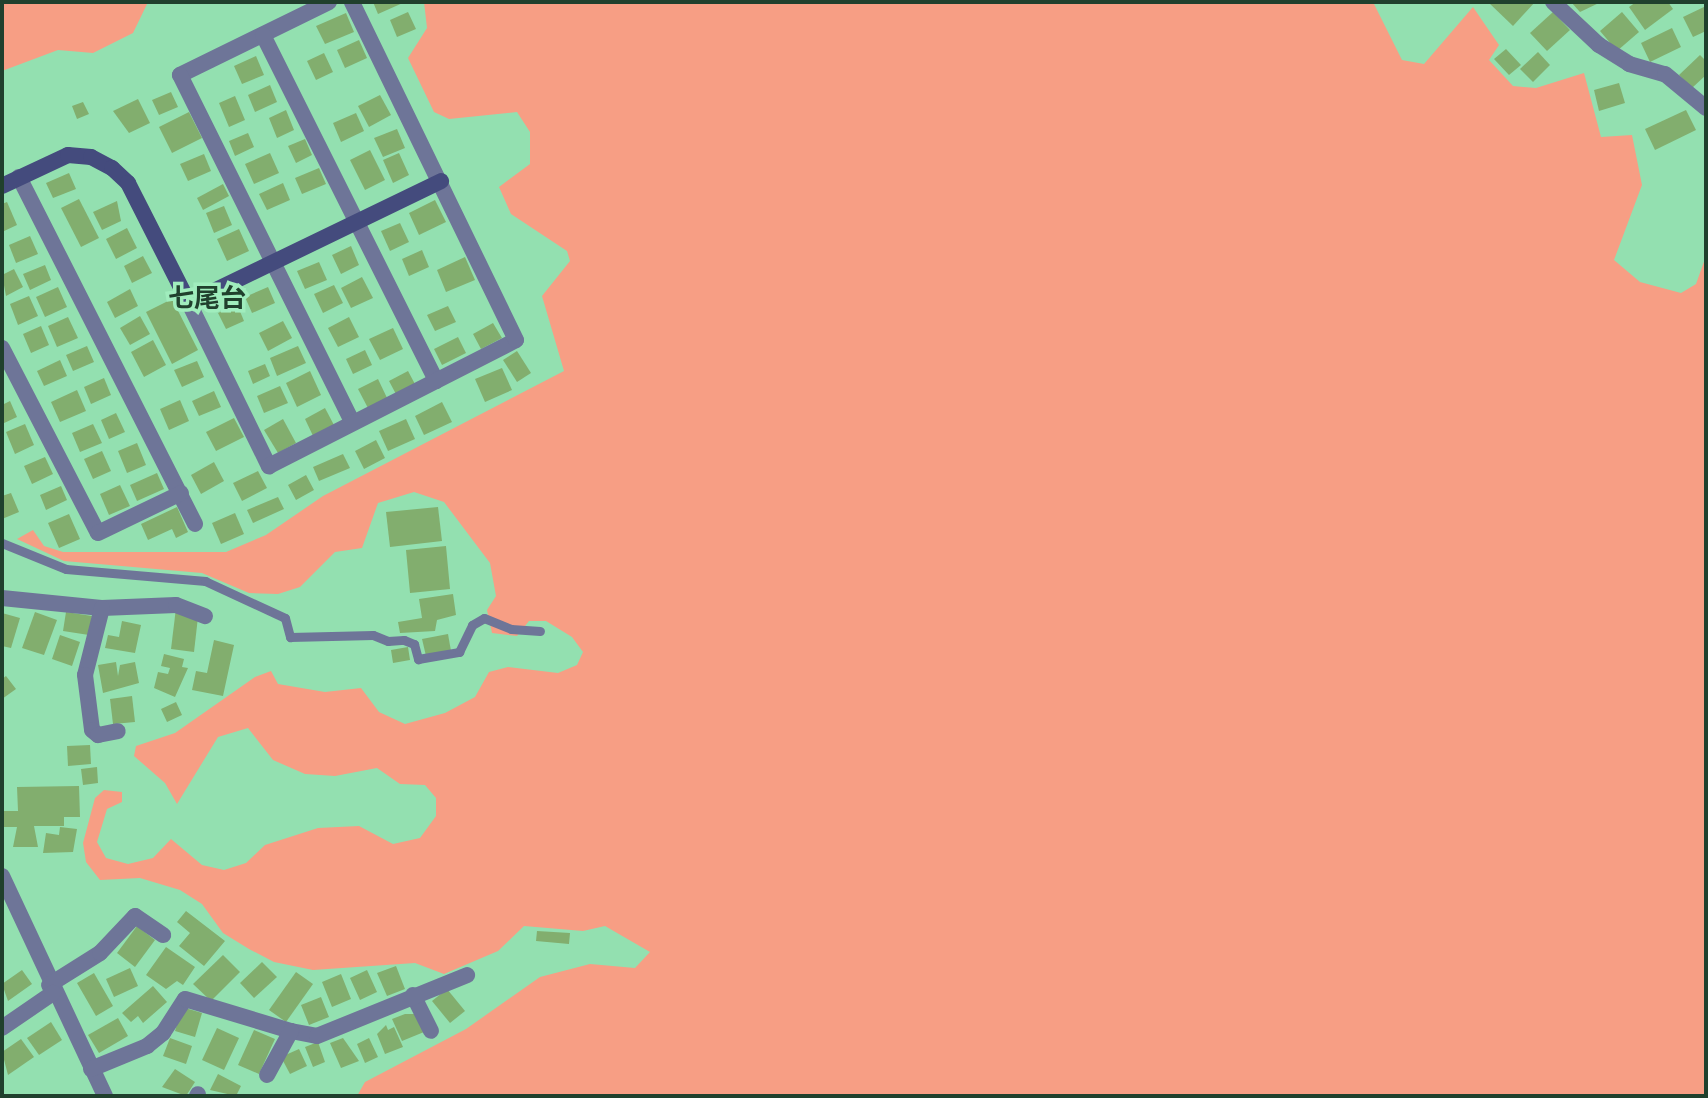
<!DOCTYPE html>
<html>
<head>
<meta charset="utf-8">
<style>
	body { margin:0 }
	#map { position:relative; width:1708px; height:1098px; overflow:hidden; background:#93e0b0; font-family:"Roboto Condensed","Noto Sans JP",sans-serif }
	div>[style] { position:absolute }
	.green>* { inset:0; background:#f79e84 }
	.building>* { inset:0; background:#82ae6e }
	.lane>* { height:9px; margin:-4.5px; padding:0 4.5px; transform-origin:4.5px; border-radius:4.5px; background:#6e7598 }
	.street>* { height:16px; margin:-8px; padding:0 8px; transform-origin:8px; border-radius:8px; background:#6e7598 }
	.secondary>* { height:16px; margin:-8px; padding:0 8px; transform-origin:8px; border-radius:8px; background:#444b7d }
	span { translate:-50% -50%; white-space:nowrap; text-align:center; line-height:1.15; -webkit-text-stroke:7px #a0edbd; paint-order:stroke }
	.quarter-label { font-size:26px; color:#20402d; font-weight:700 }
	.frame { position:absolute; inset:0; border:4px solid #20402d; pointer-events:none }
</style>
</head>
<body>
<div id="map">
	<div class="green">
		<i style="clip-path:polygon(2px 2px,148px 2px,133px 33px,93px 53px,58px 50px,2px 71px)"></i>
		<i style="clip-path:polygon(424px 2px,1373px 2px,1402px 60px,1424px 64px,1473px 7px,1499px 45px,1489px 60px,1513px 86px,1536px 88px,1584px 73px,1601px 137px,1632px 135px,1642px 185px,1614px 260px,1640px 282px,1681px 293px,1696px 284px,1706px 256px,1706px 1096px,357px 1096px,365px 1082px,466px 1029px,540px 977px,590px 964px,635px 968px,650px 952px,605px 926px,583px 931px,524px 926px,498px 951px,444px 974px,415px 963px,313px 970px,274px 962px,249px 949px,223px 933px,202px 904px,180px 890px,140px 878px,100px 880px,86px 862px,83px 843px,95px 798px,104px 790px,122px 792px,122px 802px,107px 809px,97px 842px,106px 858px,128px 864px,153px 858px,171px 839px,202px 865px,224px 870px,246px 863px,265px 845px,318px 828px,359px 826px,393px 844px,420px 838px,436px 816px,436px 798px,425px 785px,400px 784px,377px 768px,335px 776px,305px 774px,273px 760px,248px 728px,218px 737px,177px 804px,165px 783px,134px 756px,136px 746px,175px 733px,255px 677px,271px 671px,278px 684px,325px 692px,361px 688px,379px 712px,405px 724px,445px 713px,475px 697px,489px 672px,508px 667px,558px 673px,577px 665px,583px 652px,572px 637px,546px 621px,529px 621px,517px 636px,492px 633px,487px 610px,496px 596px,490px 563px,444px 502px,414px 492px,378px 503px,362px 548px,335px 552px,300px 587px,278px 594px,249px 593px,202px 573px,64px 561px,17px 539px,33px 530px,44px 546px,63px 552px,226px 552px,266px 535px,323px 496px,564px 371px,542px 296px,570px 261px,567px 251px,511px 214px,499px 187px,530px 164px,530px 132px,517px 112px,449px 119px,434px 112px,408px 58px,427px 28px)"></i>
	</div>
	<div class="building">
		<i style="clip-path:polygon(373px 2px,405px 2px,378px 14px)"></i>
		<i style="clip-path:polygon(1488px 2px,1535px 2px,1513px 26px)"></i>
		<i style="clip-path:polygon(1571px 2px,1601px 2px,1580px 12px)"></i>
		<i style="clip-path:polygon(1636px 2px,1668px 2px,1673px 9px,1645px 30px,1629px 7px)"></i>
		<i style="clip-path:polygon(1706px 6px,1706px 31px,1693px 37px,1683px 17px)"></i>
		<i style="clip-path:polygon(408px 12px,416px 29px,397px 37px,390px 20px)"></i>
		<i style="clip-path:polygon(1553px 12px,1570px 30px,1547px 51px,1530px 33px)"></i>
		<i style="clip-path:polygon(1622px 12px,1639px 32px,1617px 51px,1600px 31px)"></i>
		<i style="clip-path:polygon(346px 13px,354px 32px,325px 44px,316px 26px)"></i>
		<i style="clip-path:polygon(1672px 28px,1681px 47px,1650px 62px,1641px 43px)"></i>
		<i style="clip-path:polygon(359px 40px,367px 58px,345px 68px,337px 50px)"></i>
		<i style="clip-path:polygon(1506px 49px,1521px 65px,1509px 75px,1494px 59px)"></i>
		<i style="clip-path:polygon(1538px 52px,1550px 65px,1533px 82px,1520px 69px)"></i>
		<i style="clip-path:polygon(324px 53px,333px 72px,316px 80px,307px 61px)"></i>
		<i style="clip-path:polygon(1700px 55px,1706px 61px,1706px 75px,1692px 88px,1679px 75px)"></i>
		<i style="clip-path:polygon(256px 56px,264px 75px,242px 84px,234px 66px)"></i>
		<i style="clip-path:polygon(1619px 83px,1625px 103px,1599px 111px,1594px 90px)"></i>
		<i style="clip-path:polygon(270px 85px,277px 102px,255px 112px,248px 95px)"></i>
		<i style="clip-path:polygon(171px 92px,178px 107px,159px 115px,152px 100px)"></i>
		<i style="clip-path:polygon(380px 95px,391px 115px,369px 127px,358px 106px)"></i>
		<i style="clip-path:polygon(235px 96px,245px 120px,229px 127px,219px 103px)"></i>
		<i style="clip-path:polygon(138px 99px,150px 123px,129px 133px,113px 111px)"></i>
		<i style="clip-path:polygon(83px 102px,89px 114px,77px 119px,72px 106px)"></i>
		<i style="clip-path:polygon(286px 110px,294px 130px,277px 138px,269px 118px)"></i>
		<i style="clip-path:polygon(1686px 110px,1696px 130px,1655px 150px,1645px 129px)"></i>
		<i style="clip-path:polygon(189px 112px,202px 138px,172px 153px,159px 127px)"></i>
		<i style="clip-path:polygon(356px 113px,364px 131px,341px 142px,333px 123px)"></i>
		<i style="clip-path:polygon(397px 129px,405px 148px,383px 157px,374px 138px)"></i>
		<i style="clip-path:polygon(248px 133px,254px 147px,235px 156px,229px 141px)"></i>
		<i style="clip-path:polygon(305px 139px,312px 155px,296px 163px,288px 146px)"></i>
		<i style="clip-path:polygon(370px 150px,385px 180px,365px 190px,350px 160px)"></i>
		<i style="clip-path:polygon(270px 153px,279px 173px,254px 184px,245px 164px)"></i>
		<i style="clip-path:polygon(399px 153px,409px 175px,393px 183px,383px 160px)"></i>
		<i style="clip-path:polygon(204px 154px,211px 171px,188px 181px,180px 164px)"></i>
		<i style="clip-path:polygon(319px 168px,326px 184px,302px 194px,295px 178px)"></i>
		<i style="clip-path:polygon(69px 173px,76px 189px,53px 198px,46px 183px)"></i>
		<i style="clip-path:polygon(283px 183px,290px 200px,267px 210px,259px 194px)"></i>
		<i style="clip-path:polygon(223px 184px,229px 196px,203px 210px,197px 198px)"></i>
		<i style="clip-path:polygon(79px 199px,99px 238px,81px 247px,61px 208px)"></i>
		<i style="clip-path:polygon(435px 200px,446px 222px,419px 235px,409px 213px)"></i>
		<i style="clip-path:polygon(117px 201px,121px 221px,102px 230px,93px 212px)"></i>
		<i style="clip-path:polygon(7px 202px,17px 225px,2px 232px,2px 204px)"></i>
		<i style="clip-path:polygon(224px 206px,232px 225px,214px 233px,206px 213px)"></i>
		<i style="clip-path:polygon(400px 223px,409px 242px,390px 251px,381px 231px)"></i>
		<i style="clip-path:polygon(127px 228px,137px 248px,116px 259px,106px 239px)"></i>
		<i style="clip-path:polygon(239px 229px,249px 251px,227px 261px,217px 239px)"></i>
		<i style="clip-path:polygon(30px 236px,38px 254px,16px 263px,9px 245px)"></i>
		<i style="clip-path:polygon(351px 246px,359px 265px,341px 274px,332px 255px)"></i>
		<i style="clip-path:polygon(422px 250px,429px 267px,409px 276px,402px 259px)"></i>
		<i style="clip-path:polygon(143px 256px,152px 273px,132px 283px,124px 266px)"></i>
		<i style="clip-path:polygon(465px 257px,475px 280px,446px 292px,437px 270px)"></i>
		<i style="clip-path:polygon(319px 262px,327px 280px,305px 289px,297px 271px)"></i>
		<i style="clip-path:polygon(45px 265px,51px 280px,30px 290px,23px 274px)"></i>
		<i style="clip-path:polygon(14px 269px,23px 287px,6px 296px,2px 275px)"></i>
		<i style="clip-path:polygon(362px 277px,373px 298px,351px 308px,341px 288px)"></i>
		<i style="clip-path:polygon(334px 285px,343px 303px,323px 313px,314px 294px)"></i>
		<i style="clip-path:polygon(58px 287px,67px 307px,45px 317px,36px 297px)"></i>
		<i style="clip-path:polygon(268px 287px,275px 303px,252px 313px,245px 297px)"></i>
		<i style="clip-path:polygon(130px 289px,138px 306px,115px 318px,107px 302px)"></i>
		<i style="clip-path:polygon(29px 296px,38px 316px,18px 325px,10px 304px)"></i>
		<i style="clip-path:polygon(172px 299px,198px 350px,172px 364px,146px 312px)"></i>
		<i style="clip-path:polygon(237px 304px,244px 321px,226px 329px,218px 313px)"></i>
		<i style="clip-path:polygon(448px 306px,456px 322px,435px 331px,427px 315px)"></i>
		<i style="clip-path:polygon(140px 316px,150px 334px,130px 345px,120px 328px)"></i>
		<i style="clip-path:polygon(68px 317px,78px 338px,57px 347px,48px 326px)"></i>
		<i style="clip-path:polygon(349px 317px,359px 337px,338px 347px,328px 328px)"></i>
		<i style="clip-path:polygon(283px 321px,292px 338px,268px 351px,259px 333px)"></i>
		<i style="clip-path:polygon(493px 323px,502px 338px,481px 349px,473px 334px)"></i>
		<i style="clip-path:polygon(41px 326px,49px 345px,31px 353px,23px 334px)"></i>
		<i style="clip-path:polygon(393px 328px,403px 349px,380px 360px,369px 339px)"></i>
		<i style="clip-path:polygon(458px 337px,466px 353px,442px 365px,434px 349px)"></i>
		<i style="clip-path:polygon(153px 340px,166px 365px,144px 377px,131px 352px)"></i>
		<i style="clip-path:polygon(87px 346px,94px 362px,73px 371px,66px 355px)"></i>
		<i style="clip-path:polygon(298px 346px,306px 363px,277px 376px,270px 358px)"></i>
		<i style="clip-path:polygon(365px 350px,372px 365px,353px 374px,346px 359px)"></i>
		<i style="clip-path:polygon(517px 351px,531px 373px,517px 382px,503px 360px)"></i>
		<i style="clip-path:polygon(60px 360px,67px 376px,44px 386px,37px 371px)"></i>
		<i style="clip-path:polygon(197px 361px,204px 377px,182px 387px,174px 370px)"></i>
		<i style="clip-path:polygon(265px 364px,270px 376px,253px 384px,248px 371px)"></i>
		<i style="clip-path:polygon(502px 368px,512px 390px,485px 402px,475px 379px)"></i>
		<i style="clip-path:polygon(310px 371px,321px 395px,297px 407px,286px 383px)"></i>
		<i style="clip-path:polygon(408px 371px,416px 386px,397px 396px,389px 381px)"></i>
		<i style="clip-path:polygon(104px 378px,111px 395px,91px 404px,84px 387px)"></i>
		<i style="clip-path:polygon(378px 379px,388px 400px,369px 410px,358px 389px)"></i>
		<i style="clip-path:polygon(280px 386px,288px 403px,264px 413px,257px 396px)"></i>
		<i style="clip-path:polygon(77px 390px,86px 411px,60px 422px,51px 402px)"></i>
		<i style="clip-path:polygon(214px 391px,221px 407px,199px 416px,192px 401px)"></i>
		<i style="clip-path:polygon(180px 400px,189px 421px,169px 430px,160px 409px)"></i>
		<i style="clip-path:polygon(10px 401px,17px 417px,2px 424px,2px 405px)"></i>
		<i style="clip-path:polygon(442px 402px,452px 422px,424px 435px,415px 416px)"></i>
		<i style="clip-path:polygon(325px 408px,335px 427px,314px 438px,305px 419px)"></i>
		<i style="clip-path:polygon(116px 413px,125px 432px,109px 439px,101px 420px)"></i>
		<i style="clip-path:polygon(234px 418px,244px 437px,216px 451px,206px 432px)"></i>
		<i style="clip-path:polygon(283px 419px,296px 443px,278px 453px,264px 430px)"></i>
		<i style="clip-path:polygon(406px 419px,415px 439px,388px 451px,379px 431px)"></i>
		<i style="clip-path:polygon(25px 424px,34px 445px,15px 454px,6px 432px)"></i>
		<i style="clip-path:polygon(93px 424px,102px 443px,80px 452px,72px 433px)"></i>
		<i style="clip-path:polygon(376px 440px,385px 458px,364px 469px,355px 451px)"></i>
		<i style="clip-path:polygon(137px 443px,146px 465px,127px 473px,118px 451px)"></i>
		<i style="clip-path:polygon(102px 451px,111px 471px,93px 479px,84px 459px)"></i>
		<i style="clip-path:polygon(343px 454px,350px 468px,319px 481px,313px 467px)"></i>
		<i style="clip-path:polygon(45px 457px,53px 474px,32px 484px,24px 466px)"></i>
		<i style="clip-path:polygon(214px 462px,224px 481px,201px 494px,191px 475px)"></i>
		<i style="clip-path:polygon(258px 471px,267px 488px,242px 501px,233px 483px)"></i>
		<i style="clip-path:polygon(157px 473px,164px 489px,137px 501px,130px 485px)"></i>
		<i style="clip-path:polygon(306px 475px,314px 490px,296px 500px,288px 485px)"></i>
		<i style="clip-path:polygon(120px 485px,130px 506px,109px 515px,100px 494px)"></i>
		<i style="clip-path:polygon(61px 486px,67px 500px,46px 510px,40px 495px)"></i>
		<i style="clip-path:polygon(11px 493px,19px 512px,2px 519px,2px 496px)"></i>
		<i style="clip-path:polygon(278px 497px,284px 509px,253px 523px,247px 510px)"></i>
		<i style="clip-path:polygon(177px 507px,188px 532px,176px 538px,172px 529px,148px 540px,141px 524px)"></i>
		<i style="clip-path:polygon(438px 507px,442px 541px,390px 547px,386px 512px)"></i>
		<i style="clip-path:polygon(235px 513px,244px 534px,221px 544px,212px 523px)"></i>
		<i style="clip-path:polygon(69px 514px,80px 539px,59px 548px,48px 523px)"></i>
		<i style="clip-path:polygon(446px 546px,450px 589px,410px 593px,406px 550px)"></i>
		<i style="clip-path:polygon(453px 594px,456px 615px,437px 620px,435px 631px,400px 633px,398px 622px,422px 618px,419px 599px)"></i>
		<i style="clip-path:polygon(176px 608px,198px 617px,194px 652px,171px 649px)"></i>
		<i style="clip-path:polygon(35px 612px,57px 620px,44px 655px,22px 648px)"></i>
		<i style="clip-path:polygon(66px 612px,92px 616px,89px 635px,63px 631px)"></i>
		<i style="clip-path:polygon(2px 613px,20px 618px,11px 648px,2px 646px)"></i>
		<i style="clip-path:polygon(122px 621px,141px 625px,135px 653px,105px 648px,108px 635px,119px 637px)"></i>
		<i style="clip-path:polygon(448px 634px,451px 651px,426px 656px,422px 639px)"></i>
		<i style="clip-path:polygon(60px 635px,80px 642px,72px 666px,52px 659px)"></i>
		<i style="clip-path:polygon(214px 640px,234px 645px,223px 696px,192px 690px,196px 671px,207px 673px)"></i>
		<i style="clip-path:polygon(408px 647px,410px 660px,393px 663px,391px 650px)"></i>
		<i style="clip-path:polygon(164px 654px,184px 659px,182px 667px,188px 668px,175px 697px,154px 688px,158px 672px,168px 674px,170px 668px,161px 666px)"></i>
		<i style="clip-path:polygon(116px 662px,118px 676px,120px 665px,135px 662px,139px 683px,103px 693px,98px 665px)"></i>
		<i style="clip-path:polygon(6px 676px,16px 689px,2px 699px,2px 679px)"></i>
		<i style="clip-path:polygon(132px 696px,135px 722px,113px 724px,110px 699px)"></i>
		<i style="clip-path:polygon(176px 702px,182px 715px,167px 722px,161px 709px)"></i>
		<i style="clip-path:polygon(90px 745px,91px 764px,68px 766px,67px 746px)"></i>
		<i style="clip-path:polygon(97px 767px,98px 783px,83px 785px,81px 769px)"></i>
		<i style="clip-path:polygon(79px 786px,80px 817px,64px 817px,64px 826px,34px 826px,38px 847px,13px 847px,17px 827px,2px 827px,2px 811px,18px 811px,17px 787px)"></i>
		<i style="clip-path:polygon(60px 827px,77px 829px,73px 852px,43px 853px,46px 833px,59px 835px)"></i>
		<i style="clip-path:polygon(186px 911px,225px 941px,204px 966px,179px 946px,190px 933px,177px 922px)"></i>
		<i style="clip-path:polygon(137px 926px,155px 940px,135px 967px,117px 953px)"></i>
		<i style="clip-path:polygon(537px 931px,570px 933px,569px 944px,536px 941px)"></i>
		<i style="clip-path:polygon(166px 947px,195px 967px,183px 985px,177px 981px,166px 989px,146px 975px)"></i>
		<i style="clip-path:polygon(223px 955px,240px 972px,211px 1001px,193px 984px)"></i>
		<i style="clip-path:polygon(262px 962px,277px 977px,254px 998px,240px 983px)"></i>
		<i style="clip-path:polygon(396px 966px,405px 989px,387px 996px,377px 973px)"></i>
		<i style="clip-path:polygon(130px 968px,138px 986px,114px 997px,106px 979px)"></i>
		<i style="clip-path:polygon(22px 970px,32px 984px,8px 1001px,2px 984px)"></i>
		<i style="clip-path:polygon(367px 970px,377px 992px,360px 1000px,350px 978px)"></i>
		<i style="clip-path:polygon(296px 972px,313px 984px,286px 1022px,269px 1010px)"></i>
		<i style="clip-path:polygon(94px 973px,113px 1006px,96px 1016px,77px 983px)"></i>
		<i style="clip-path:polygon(341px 974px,351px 999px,332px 1007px,322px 982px)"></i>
		<i style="clip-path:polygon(153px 986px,167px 1002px,143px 1023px,138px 1016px,131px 1022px,122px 1013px)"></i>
		<i style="clip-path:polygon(447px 989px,465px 1011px,450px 1023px,432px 1001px)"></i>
		<i style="clip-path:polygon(321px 997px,329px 1017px,309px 1025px,301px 1005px)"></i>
		<i style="clip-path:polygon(182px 1007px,202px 1013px,195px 1037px,175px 1031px)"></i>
		<i style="clip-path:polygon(405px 1014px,416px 1014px,424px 1032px,402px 1041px,392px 1019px)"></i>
		<i style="clip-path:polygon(118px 1018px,128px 1036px,99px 1053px,88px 1035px)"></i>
		<i style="clip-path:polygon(51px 1022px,62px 1040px,39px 1055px,27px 1038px)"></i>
		<i style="clip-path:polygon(386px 1025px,388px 1030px,394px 1027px,403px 1047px,385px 1054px,377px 1034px)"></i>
		<i style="clip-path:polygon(217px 1028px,239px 1038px,224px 1070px,202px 1060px)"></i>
		<i style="clip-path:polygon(254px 1030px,275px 1039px,259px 1074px,238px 1065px)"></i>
		<i style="clip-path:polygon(170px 1038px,192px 1046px,186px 1064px,163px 1056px)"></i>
		<i style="clip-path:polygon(343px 1038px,359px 1061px,341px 1068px,330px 1043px)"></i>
		<i style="clip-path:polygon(369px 1038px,378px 1057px,365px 1063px,357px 1044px)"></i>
		<i style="clip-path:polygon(21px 1039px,34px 1057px,8px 1075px,2px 1052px)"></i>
		<i style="clip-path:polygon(318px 1042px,325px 1062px,313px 1067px,305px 1047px)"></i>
		<i style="clip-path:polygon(299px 1049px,307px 1066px,290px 1074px,281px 1057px)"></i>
		<i style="clip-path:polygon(175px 1069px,195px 1082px,186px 1096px,162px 1087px)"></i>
		<i style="clip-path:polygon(218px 1074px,241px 1086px,236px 1096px,210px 1090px)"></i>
	</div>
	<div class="lane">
		<i style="left:2px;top:543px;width:69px;rotate:22.1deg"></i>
		<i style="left:66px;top:569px;width:140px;rotate:4.9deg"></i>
		<i style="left:205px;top:581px;width:88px;rotate:24.8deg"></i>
		<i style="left:285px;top:618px;width:20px;rotate:75deg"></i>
		<i style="left:290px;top:637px;width:83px;rotate:-1.4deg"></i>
		<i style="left:373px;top:635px;width:16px;rotate:22deg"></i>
		<i style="left:388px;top:641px;width:16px;rotate:-4deg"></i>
		<i style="left:404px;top:640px;width:11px;rotate:22deg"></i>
		<i style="left:414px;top:644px;width:16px;rotate:75deg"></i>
		<i style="left:418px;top:659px;width:42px;rotate:-9.7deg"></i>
		<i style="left:459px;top:652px;width:30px;rotate:-64deg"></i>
		<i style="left:472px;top:625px;width:14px;rotate:-30deg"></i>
		<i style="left:484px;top:618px;width:29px;rotate:22deg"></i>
		<i style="left:511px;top:629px;width:29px;rotate:4deg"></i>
	</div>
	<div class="street">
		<i style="left:329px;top:2px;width:166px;rotate:153.9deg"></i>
		<i style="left:180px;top:75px;width:387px;rotate:63.6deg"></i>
		<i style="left:1553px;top:2px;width:63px;rotate:43.1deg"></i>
		<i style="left:1599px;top:45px;width:36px;rotate:32deg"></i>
		<i style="left:1629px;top:64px;width:37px;rotate:16deg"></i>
		<i style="left:1665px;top:74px;width:53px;rotate:39.7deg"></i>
		<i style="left:263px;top:35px;width:387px;rotate:63.4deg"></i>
		<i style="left:19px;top:177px;width:389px;rotate:63.1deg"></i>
		<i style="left:189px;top:303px;width:182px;rotate:63.9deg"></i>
		<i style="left:269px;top:466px;width:277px;rotate:-27deg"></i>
		<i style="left:516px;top:340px;width:376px;rotate:-115.9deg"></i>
		<i style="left:2px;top:348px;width:208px;rotate:62.6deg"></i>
		<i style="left:98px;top:533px;width:92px;rotate:-25.7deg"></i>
		<i style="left:2px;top:598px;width:100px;rotate:5.7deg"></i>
		<i style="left:102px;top:608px;width:74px;rotate:-2.3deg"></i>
		<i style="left:176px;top:605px;width:31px;rotate:21deg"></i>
		<i style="left:102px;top:608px;width:69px;rotate:104.2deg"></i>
		<i style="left:85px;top:675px;width:55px;rotate:82.7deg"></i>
		<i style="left:92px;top:730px;width:8px;rotate:40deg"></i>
		<i style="left:98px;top:735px;width:20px;rotate:-11deg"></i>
		<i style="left:2px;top:876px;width:243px;rotate:64.9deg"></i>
		<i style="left:49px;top:985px;width:60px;rotate:-32.1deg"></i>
		<i style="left:100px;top:953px;width:51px;rotate:-46.6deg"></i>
		<i style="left:135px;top:916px;width:34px;rotate:34deg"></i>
		<i style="left:413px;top:995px;width:40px;rotate:63.4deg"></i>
		<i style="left:2px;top:1028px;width:62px;rotate:-34.5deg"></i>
		<i style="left:291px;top:1031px;width:26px;rotate:11deg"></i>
		<i style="left:317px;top:1036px;width:162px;rotate:-22.1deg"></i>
		<i style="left:91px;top:1069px;width:61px;rotate:-22.3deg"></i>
		<i style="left:147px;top:1046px;width:21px;rotate:-39deg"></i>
		<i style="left:163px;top:1033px;width:40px;rotate:-57.1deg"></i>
		<i style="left:185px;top:999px;width:111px;rotate:16.8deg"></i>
		<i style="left:291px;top:1031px;width:50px;rotate:118.6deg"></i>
		<i style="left:197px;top:1096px;width:2px;rotate:-63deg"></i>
	</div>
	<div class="secondary">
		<i style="left:2px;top:186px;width:73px;rotate:-25.2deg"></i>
		<i style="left:68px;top:155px;width:23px;rotate:5deg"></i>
		<i style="left:91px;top:157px;width:24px;rotate:28deg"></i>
		<i style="left:112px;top:168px;width:22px;rotate:43deg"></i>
		<i style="left:128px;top:183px;width:135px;rotate:63.1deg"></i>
		<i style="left:189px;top:303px;width:280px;rotate:-25.8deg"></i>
	</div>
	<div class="quarter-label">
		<span style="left:207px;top:299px">七尾台</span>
	</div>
	<div class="frame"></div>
</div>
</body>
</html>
